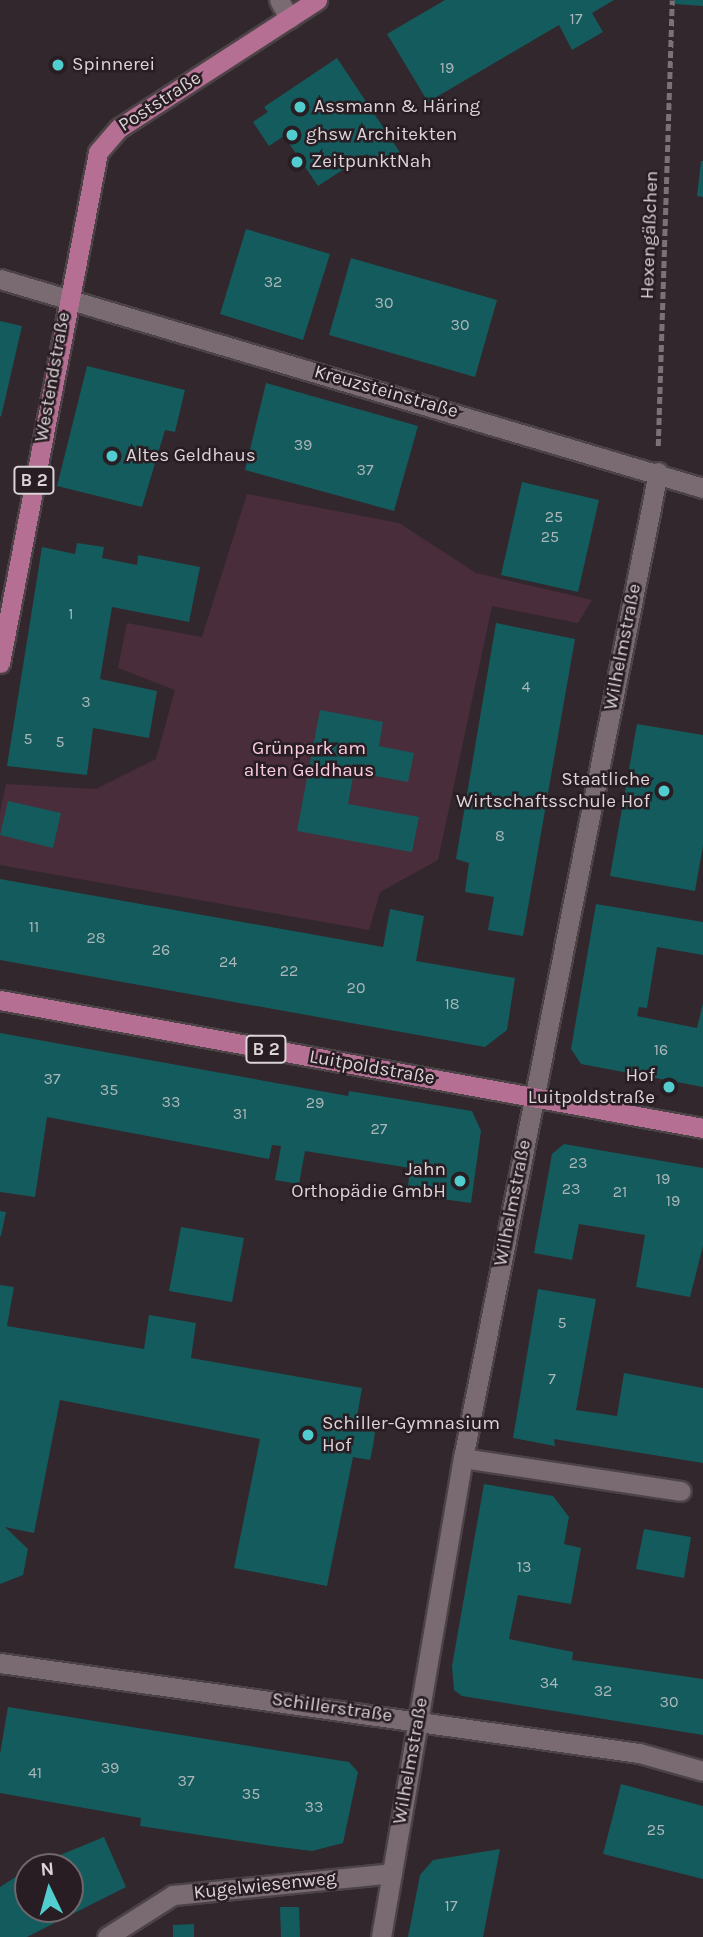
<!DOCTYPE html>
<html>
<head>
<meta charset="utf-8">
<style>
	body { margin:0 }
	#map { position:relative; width:703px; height:1937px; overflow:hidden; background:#32272c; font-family:Karla,sans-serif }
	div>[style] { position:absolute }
	.green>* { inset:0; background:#4a2d3b }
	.building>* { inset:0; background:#145b5d }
	.path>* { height:4.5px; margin-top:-2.25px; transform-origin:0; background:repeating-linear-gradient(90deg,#7b7176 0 7px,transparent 0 10.5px) }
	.roads { filter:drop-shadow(2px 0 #4c4347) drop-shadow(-2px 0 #4c4347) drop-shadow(0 2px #4c4347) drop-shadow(0 -2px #4c4347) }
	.service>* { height:19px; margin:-9.5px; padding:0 9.5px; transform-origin:9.5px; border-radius:9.5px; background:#796b71 }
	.minor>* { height:19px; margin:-9.5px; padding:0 9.5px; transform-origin:9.5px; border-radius:9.5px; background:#796b71 }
	.tertiary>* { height:19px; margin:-9.5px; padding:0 9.5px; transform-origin:9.5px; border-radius:9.5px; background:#796b71 }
	.primary>* { height:19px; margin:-9.5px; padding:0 9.5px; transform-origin:9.5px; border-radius:9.5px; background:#b46f93 }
	.dots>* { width:19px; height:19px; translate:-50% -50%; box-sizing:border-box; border:4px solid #281d22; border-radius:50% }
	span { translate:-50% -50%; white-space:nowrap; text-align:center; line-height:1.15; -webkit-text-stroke:5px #281d22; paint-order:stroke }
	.number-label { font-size:16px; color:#aab6b9 }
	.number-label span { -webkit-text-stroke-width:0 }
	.shield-label span { padding:2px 5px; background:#281d22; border:2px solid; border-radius:5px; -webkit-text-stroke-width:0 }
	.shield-label { font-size:18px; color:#dcd4d8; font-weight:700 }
	.poi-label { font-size:19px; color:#dcd4d8 }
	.left { translate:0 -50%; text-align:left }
	.right { translate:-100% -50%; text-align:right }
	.street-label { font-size:19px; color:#dcd4d8 }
	.park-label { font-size:19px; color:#f9cbe0 }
	.north { position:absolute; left:14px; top:1853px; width:70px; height:70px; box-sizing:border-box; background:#281d22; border:2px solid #70666b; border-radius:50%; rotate:355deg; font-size:19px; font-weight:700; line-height:28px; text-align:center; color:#dcd4d8 }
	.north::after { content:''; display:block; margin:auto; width:24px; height:32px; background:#52cdcf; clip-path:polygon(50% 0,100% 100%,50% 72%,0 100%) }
</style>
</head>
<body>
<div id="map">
	<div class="green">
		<i style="clip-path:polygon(247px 494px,399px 523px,476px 573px,592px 600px,578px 623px,492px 606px,438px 860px,380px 892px,369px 930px,0 865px,0 812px,6px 784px,96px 789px,156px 759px,175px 690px,118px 668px,127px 623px,202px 637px)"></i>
	</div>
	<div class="building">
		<i style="clip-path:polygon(445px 0,614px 0,592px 13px,603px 32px,572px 50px,559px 25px,428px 102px,387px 34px)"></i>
		<i style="clip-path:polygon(674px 0,703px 0,703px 6px,674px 4px)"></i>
		<i style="clip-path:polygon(337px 58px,401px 154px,377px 170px,367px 154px,318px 186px,284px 136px,269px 146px,253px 122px,268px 112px,264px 107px)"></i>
		<i style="clip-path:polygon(701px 161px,703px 161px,703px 197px,697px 196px)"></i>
		<i style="clip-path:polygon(246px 229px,330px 254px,303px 340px,220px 314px)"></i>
		<i style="clip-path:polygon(351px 258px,497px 300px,475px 377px,329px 335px)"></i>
		<i style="clip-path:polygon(0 321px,22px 326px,1px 417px,0 416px)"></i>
		<i style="clip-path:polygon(87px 366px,185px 390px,175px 432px,165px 430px,142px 507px,57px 486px)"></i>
		<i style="clip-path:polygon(266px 383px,418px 426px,394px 511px,245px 470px)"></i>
		<i style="clip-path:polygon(522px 482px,599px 500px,578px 592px,501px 575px)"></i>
		<i style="clip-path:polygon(77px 543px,104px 547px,102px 558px,137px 565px,138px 555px,200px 567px,189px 622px,112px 607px,100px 679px,157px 691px,149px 738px,93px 728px,87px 775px,7px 766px,42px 547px,75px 554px)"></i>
		<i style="clip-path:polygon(496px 623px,575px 639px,523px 936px,488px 930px,494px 897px,465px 892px,469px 863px,456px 859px)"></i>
		<i style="clip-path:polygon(320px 710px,383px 722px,379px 746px,414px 753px,408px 782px,354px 772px,348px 804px,419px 817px,412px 852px,297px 831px)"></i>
		<i style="clip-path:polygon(637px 724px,703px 735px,703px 846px,695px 891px,610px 876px)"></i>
		<i style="clip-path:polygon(8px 801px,61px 813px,53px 848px,0 835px)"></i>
		<i style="clip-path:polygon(0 879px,383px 947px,390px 909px,424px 916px,416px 961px,515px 978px,507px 1030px,485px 1047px,0 960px)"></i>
		<i style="clip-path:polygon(596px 904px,703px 922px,703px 955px,657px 947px,647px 1008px,639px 1007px,637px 1016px,697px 1028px,703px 1003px,703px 1087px,581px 1064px,571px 1049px)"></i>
		<i style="clip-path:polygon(0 1033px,348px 1096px,349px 1091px,472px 1111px,481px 1131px,471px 1203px,407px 1194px,410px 1168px,305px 1151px,299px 1184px,275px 1180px,281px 1146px,272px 1145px,269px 1159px,47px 1117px,35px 1197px,0 1192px)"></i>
		<i style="clip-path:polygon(564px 1144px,703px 1168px,703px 1246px,690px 1297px,636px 1287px,645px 1235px,579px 1224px,572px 1260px,534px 1253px,552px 1154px)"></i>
		<i style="clip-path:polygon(0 1211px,6px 1212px,1px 1236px,0 1236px)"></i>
		<i style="clip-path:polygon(181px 1227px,244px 1238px,232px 1302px,169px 1291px)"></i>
		<i style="clip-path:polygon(0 1285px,14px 1287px,7px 1326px,144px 1349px,149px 1315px,196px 1323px,191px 1358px,362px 1388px,355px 1428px,375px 1432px,373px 1446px,370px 1460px,353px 1457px,327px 1586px,234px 1568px,260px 1439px,60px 1400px,34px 1533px,5px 1527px,28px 1549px,23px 1575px,0 1584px)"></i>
		<i style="clip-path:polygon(538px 1289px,596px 1299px,576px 1410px,617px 1416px,624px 1373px,703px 1388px,703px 1463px,554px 1439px,555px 1446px,513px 1438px)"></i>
		<i style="clip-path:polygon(484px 1484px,553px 1496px,569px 1517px,564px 1544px,581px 1548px,571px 1604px,518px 1595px,509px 1639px,573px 1652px,572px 1660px,703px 1679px,703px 1735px,462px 1696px,454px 1690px,452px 1666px)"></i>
		<i style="clip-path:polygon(644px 1529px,691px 1537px,684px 1578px,636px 1569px)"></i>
		<i style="clip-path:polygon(8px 1707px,349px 1762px,358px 1772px,343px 1843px,312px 1851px,272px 1846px,140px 1826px,141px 1818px,0 1793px,0 1754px)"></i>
		<i style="clip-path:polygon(621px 1784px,703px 1806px,703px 1879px,603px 1854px)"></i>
		<i style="clip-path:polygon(104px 1837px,126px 1887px,27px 1937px,0 1937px,0 1887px,28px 1869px,28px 1909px,70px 1909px,70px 1867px,31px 1867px)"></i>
		<i style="clip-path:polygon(500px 1849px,483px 1937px,408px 1937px,420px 1875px,433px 1860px)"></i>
		<i style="clip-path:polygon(280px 1907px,299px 1907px,300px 1937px,281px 1937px)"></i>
		<i style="clip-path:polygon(194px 1924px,194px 1937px,173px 1937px,173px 1925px)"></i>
	</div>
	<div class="path">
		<i style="left:658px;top:446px;width:446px;rotate:-88.2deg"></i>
	</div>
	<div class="roads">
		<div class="service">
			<i style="left:279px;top:0;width:21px;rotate:61deg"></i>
			<i style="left:463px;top:1458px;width:220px;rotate:8.6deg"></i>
		</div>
		<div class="minor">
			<i style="left:0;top:1663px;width:645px;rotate:8.02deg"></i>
			<i style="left:639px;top:1753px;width:66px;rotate:15.7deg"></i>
			<i style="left:107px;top:1937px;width:78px;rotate:-32.5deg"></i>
			<i style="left:173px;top:1895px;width:220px;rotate:-5.7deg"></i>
			<i style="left:381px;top:1937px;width:486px;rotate:-80.3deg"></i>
			<i style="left:463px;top:1458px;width:1005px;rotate:-78.81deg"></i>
		</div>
		<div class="tertiary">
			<i style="left:0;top:279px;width:733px;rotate:16.56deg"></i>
		</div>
		<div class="primary">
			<i style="left:0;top:663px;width:520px;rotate:-79.14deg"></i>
			<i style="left:98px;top:152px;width:32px;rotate:-49deg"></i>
			<i style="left:119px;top:128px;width:236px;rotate:-32.9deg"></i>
			<i style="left:0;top:1000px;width:715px;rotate:10.32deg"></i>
		</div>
	</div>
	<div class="dots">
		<i style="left:58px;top:65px;background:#52cdcf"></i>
		<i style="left:300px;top:107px;background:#52cdcf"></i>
		<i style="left:292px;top:135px;background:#52cdcf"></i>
		<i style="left:297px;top:162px;background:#52cdcf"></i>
		<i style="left:112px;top:456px;background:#52cdcf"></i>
		<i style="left:664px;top:791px;background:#52cdcf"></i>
		<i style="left:669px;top:1087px;background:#52cdcf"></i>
		<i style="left:460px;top:1181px;background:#52cdcf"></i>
		<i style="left:308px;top:1435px;background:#52cdcf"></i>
	</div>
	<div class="number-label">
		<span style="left:576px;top:19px">17</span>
		<span style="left:447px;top:68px">19</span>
		<span style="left:273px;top:282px">32</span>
		<span style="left:384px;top:303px">30</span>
		<span style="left:460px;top:325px">30</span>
		<span style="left:303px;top:445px">39</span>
		<span style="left:365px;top:470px">37</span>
		<span style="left:554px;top:517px">25</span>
		<span style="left:550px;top:537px">25</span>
		<span style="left:71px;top:614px">1</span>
		<span style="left:526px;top:687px">4</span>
		<span style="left:86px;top:702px">3</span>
		<span style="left:28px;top:739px">5</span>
		<span style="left:60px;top:742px">5</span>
		<span style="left:500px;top:836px">8</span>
		<span style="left:34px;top:927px">11</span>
		<span style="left:96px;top:938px">28</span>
		<span style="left:161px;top:950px">26</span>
		<span style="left:228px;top:962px">24</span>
		<span style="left:289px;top:971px">22</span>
		<span style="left:356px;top:988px">20</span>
		<span style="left:452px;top:1004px">18</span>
		<span style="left:661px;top:1050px">16</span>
		<span style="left:52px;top:1079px">37</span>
		<span style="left:109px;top:1090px">35</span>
		<span style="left:171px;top:1102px">33</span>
		<span style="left:315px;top:1103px">29</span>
		<span style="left:240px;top:1114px">31</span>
		<span style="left:379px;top:1129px">27</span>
		<span style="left:578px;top:1163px">23</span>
		<span style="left:663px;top:1179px">19</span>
		<span style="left:571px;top:1189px">23</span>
		<span style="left:620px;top:1192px">21</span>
		<span style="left:673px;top:1201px">19</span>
		<span style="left:562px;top:1323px">5</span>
		<span style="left:552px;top:1379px">7</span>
		<span style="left:524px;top:1567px">13</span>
		<span style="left:549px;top:1683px">34</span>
		<span style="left:603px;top:1691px">32</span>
		<span style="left:669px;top:1702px">30</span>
		<span style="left:110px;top:1768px">39</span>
		<span style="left:35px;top:1773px">41</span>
		<span style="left:186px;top:1781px">37</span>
		<span style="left:251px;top:1794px">35</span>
		<span style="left:314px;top:1807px">33</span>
		<span style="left:656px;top:1830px">25</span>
		<span style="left:451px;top:1906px">17</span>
	</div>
	<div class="shield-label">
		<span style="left:34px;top:480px">B 2</span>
		<span style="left:266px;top:1049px">B 2</span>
	</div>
	<div class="poi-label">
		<span class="left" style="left:72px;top:65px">Spinnerei</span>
		<span class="left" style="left:314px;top:107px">Assmann &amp; Häring</span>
		<span class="left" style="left:306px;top:135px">ghsw Architekten</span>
		<span class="left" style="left:311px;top:162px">ZeitpunktNah</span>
		<span class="left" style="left:126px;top:456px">Altes Geldhaus</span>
		<span class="right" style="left:650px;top:791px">Staatliche<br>Wirtschaftsschule Hof</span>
		<span class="right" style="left:655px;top:1087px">Hof<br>Luitpoldstraße</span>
		<span class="right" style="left:446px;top:1181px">Jahn<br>Orthopädie GmbH</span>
		<span class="left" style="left:322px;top:1435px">Schiller-Gymnasium<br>Hof</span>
	</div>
	<div class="street-label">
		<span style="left:160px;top:102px;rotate:-33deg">Poststraße</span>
		<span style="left:650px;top:235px;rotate:-88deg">Hexengäßchen</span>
		<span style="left:53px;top:377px;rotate:-80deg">Westendstraße</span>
		<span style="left:386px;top:392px;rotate:16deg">Kreuzsteinstraße</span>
		<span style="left:623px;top:647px;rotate:-79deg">Wilhelmstraße</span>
		<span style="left:372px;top:1068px;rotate:10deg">Luitpoldstraße</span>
		<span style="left:513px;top:1203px;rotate:-79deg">Wilhelmstraße</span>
		<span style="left:332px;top:1708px;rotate:8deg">Schillerstraße</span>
		<span style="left:411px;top:1761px;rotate:-80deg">Wilhelmstraße</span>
		<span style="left:265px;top:1886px;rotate:-6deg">Kugelwiesenweg</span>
	</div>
	<div class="park-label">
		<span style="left:309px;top:760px">Grünpark am<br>alten Geldhaus</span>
	</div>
	<div class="north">N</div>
</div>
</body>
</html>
